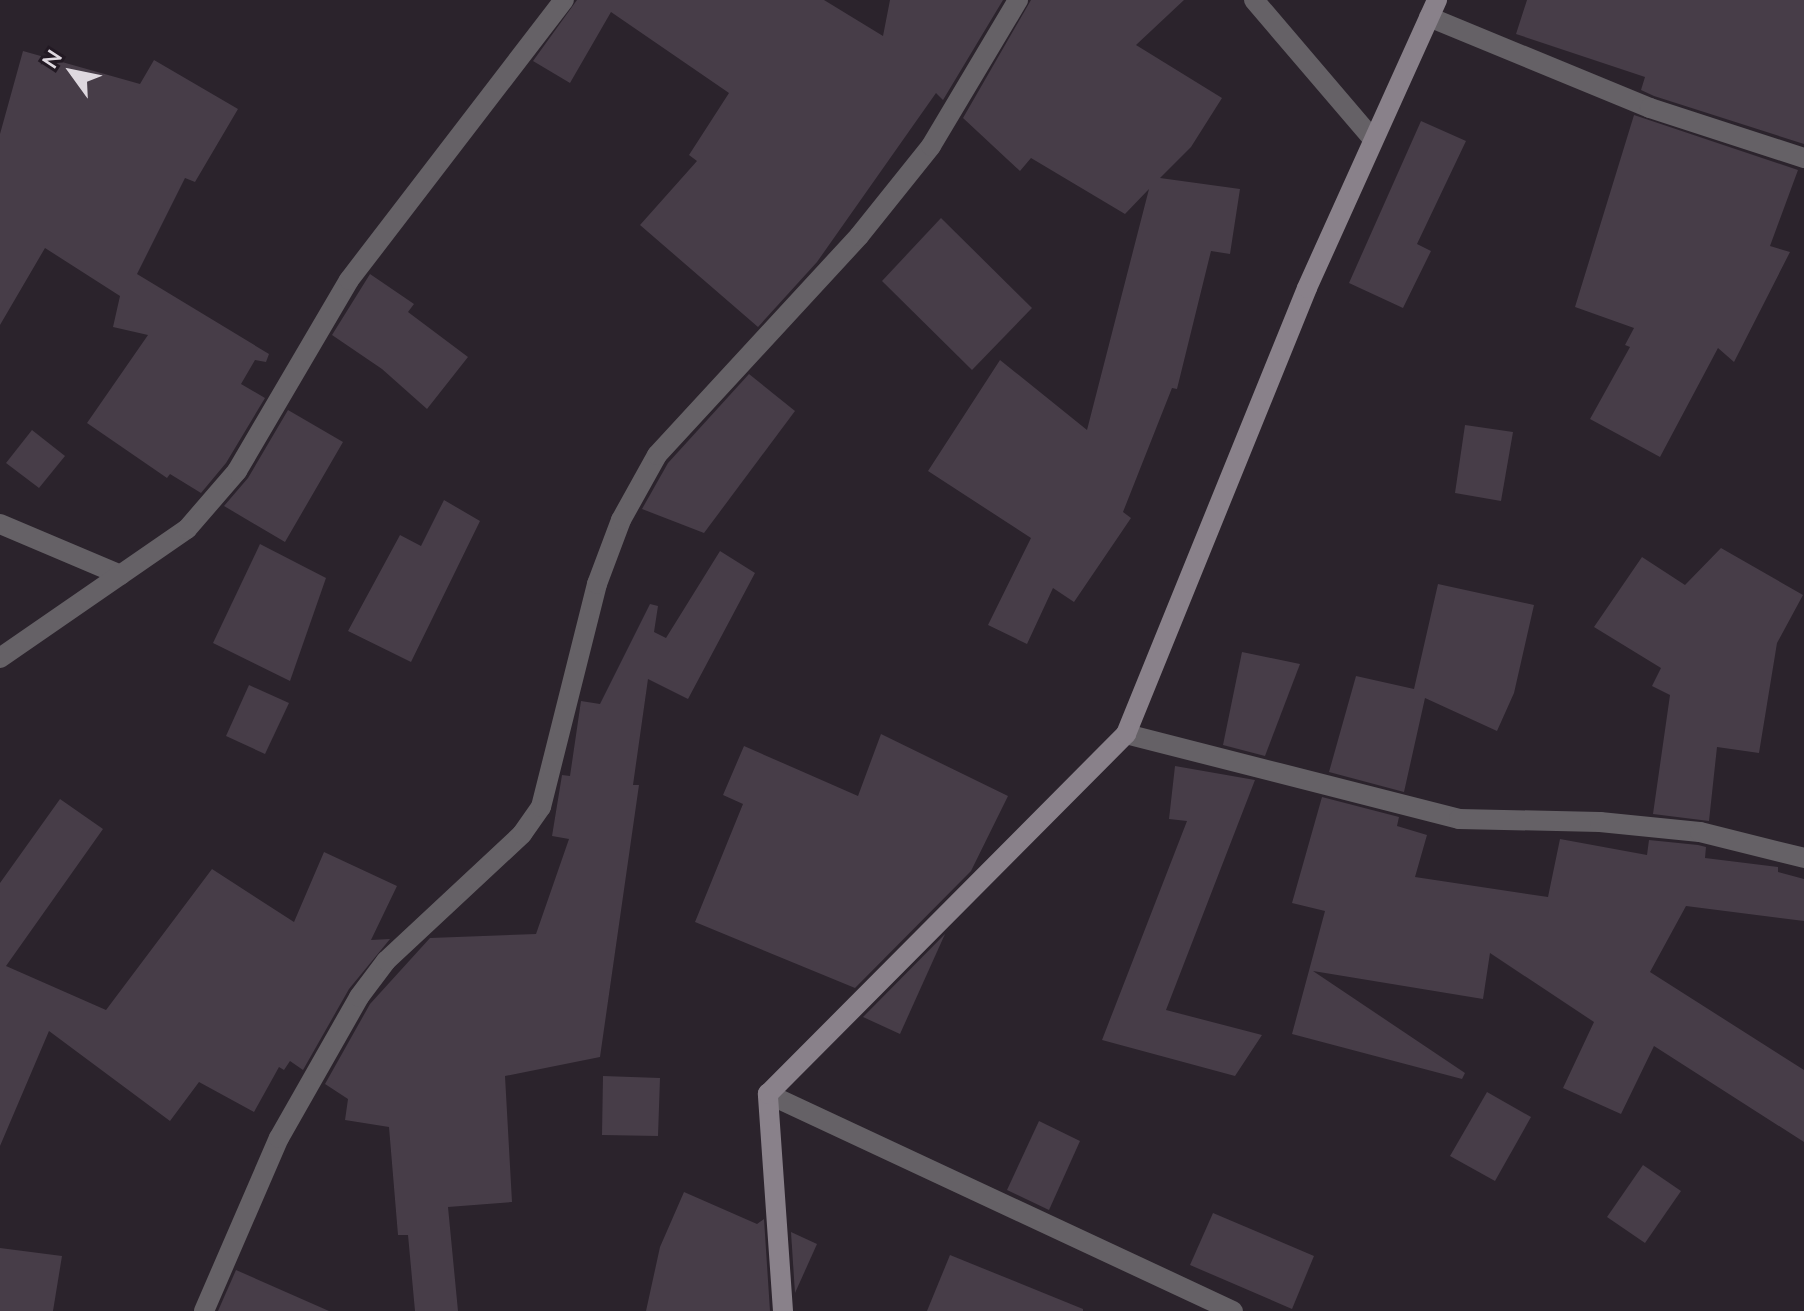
<!DOCTYPE html>
<html>
<head>
<meta charset="utf-8">
<style>
	body { margin:0 }
	#map { position:relative; width:1804px; height:1311px; overflow:hidden; background:#2b232c; font-family:Mulish,sans-serif }
	div>[style] { position:absolute }
	.building>* { inset:0; background:#473d48 }
	.minor>* { height:20px; margin:-10px; padding:0 10px; transform-origin:10px; border-radius:10px; background:#656166 }
	.secondary>* { height:20px; margin:-10px; padding:0 10px; transform-origin:10px; border-radius:10px; background:#89818a }
	span { translate:-50% -50%; white-space:nowrap; text-align:center; line-height:1.15; -webkit-text-stroke:8px #221923; paint-order:stroke }
	.north { position:absolute; left:32px; top:32px; width:80px; height:80px; -webkit-text-stroke:6px #221923; paint-order:stroke; rotate:303deg; font-size:22px; font-weight:700; line-height:32px; text-align:center; color:#ded8df }
	.north::after { content:''; display:block; margin:auto; width:28px; height:36px; background:#ded8df; clip-path:polygon(50% 0,100% 100%,50% 72%,0 100%) }
</style>
</head>
<body>
<div id="map">
	<div class="building">
		<i style="clip-path:polygon(577px 0,824px 0,883px 36px,890px 0,1003px 0,943px 100px,936px 93px,817px 262px,758px 327px,640px 225px,697px 161px,689px 155px,729px 93px,611px 12px,570px 83px,533px 61px)"></i>
		<i style="clip-path:polygon(1031px 0,1184px 0,1136px 45px,1222px 98px,1191px 147px,1160px 178px,1240px 189px,1230px 254px,1211px 251px,1177px 389px,1172px 388px,1123px 512px,1131px 518px,1074px 602px,1053px 588px,1027px 644px,988px 625px,1031px 538px,928px 471px,1000px 360px,1087px 430px,1149px 189px,1125px 214px,1031px 158px,1020px 171px,963px 118px)"></i>
		<i style="clip-path:polygon(1527px 0,1804px 0,1804px 144px,1654px 96px,1641px 90px,1645px 77px,1516px 34px)"></i>
		<i style="clip-path:polygon(23px 51px,140px 84px,154px 60px,238px 109px,195px 182px,185px 178px,137px 274px,269px 354px,266px 362px,255px 360px,241px 384px,265px 398px,226px 463px,201px 493px,170px 474px,167px 478px,87px 423px,148px 335px,113px 327px,120px 296px,45px 248px,0 325px,0 134px)"></i>
		<i style="clip-path:polygon(1634px 115px,1798px 170px,1770px 246px,1790px 252px,1734px 362px,1718px 348px,1660px 457px,1590px 419px,1630px 347px,1625px 345px,1634px 328px,1575px 307px)"></i>
		<i style="clip-path:polygon(1421px 121px,1466px 141px,1417px 244px,1431px 251px,1403px 308px,1349px 283px)"></i>
		<i style="clip-path:polygon(941px 218px,1032px 308px,972px 370px,882px 281px)"></i>
		<i style="clip-path:polygon(370px 274px,414px 304px,408px 312px,468px 357px,427px 409px,382px 369px,332px 335px)"></i>
		<i style="clip-path:polygon(749px 374px,795px 411px,704px 533px,642px 509px,668px 463px)"></i>
		<i style="clip-path:polygon(288px 410px,343px 442px,285px 542px,224px 506px,248px 478px)"></i>
		<i style="clip-path:polygon(1465px 425px,1513px 432px,1501px 501px,1455px 493px)"></i>
		<i style="clip-path:polygon(32px 430px,65px 456px,39px 488px,6px 463px)"></i>
		<i style="clip-path:polygon(444px 500px,480px 521px,411px 662px,348px 631px,400px 535px,421px 546px)"></i>
		<i style="clip-path:polygon(260px 544px,326px 578px,290px 681px,213px 643px)"></i>
		<i style="clip-path:polygon(1721px 548px,1803px 595px,1777px 643px,1759px 753px,1717px 747px,1709px 821px,1653px 814px,1670px 695px,1652px 686px,1661px 668px,1594px 627px,1642px 557px,1685px 585px)"></i>
		<i style="clip-path:polygon(720px 551px,755px 573px,688px 699px,648px 679px,633px 785px,639px 785px,600px 1057px,505px 1076px,512px 1202px,448px 1207px,458px 1311px,415px 1311px,408px 1235px,398px 1235px,389px 1127px,345px 1120px,348px 1099px,325px 1084px,370px 1004px,430px 938px,536px 934px,569px 839px,552px 836px,562px 775px,570px 776px,581px 701px,600px 704px,650px 604px,658px 606px,654px 632px,666px 638px)"></i>
		<i style="clip-path:polygon(1438px 584px,1534px 605px,1514px 693px,1497px 731px,1425px 698px,1404px 792px,1329px 772px,1356px 676px,1414px 689px)"></i>
		<i style="clip-path:polygon(1242px 652px,1300px 664px,1265px 756px,1223px 745px)"></i>
		<i style="clip-path:polygon(249px 685px,289px 703px,265px 754px,226px 736px)"></i>
		<i style="clip-path:polygon(881px 734px,1008px 796px,971px 871px,855px 988px,695px 922px,743px 804px,723px 795px,744px 746px,858px 796px)"></i>
		<i style="clip-path:polygon(1175px 766px,1255px 780px,1166px 1010px,1262px 1035px,1235px 1076px,1102px 1040px,1187px 821px,1169px 819px)"></i>
		<i style="clip-path:polygon(1322px 797px,1399px 817px,1397px 826px,1427px 835px,1415px 877px,1548px 897px,1560px 839px,1647px 855px,1649px 840px,1698px 845px,1706px 847px,1705px 858px,1778px 867px,1778px 872px,1804px 879px,1804px 921px,1686px 906px,1650px 972px,1804px 1070px,1804px 1142px,1654px 1046px,1621px 1114px,1563px 1088px,1594px 1022px,1490px 953px,1483px 999px,1313px 971px,1465px 1073px,1462px 1079px,1292px 1034px,1325px 911px,1292px 903px)"></i>
		<i style="clip-path:polygon(60px 799px,103px 829px,6px 966px,106px 1010px,212px 869px,294px 922px,324px 852px,397px 886px,371px 940px,390px 939px,349px 989px,303px 1070px,290px 1061px,284px 1070px,279px 1067px,254px 1112px,199px 1082px,170px 1121px,49px 1031px,0 1146px,0 883px)"></i>
		<i style="clip-path:polygon(945px 934px,900px 1034px,863px 1017px)"></i>
		<i style="clip-path:polygon(603px 1076px,660px 1078px,658px 1136px,602px 1135px)"></i>
		<i style="clip-path:polygon(1487px 1092px,1531px 1117px,1495px 1181px,1450px 1156px)"></i>
		<i style="clip-path:polygon(1039px 1121px,1080px 1141px,1049px 1210px,1007px 1190px)"></i>
		<i style="clip-path:polygon(1643px 1165px,1681px 1191px,1645px 1243px,1607px 1217px)"></i>
		<i style="clip-path:polygon(684px 1192px,757px 1224px,764px 1219px,770px 1311px,646px 1311px,660px 1247px)"></i>
		<i style="clip-path:polygon(1213px 1213px,1314px 1256px,1292px 1309px,1190px 1265px)"></i>
		<i style="clip-path:polygon(791px 1232px,817px 1244px,795px 1293px)"></i>
		<i style="clip-path:polygon(0 1248px,62px 1256px,53px 1311px,0 1311px)"></i>
		<i style="clip-path:polygon(950px 1255px,1083px 1309px,1083px 1311px,927px 1311px)"></i>
		<i style="clip-path:polygon(236px 1270px,329px 1311px,218px 1311px)"></i>
	</div>
	<div class="minor">
		<i style="left:1254px;top:0;width:180px;rotate:49.5deg"></i>
		<i style="left:1429px;top:17px;width:239px;rotate:22.4deg"></i>
		<i style="left:1650px;top:108px;width:162px;rotate:18deg"></i>
		<i style="left:0;top:524px;width:131px;rotate:22.9deg"></i>
		<i style="left:0;top:658px;width:227px;rotate:-34.6deg"></i>
		<i style="left:187px;top:529px;width:77px;rotate:-49.2deg"></i>
		<i style="left:237px;top:471px;width:221px;rotate:-59.6deg"></i>
		<i style="left:349px;top:280px;width:353px;rotate:-52.5deg"></i>
		<i style="left:1126px;top:734px;width:344px;rotate:14.3deg"></i>
		<i style="left:1459px;top:819px;width:141px;rotate:1.2deg"></i>
		<i style="left:1600px;top:822px;width:100px;rotate:5.7deg"></i>
		<i style="left:1700px;top:832px;width:107px;rotate:14deg"></i>
		<i style="left:768px;top:1094px;width:513px;rotate:25.02deg"></i>
		<i style="left:204px;top:1311px;width:189px;rotate:-66.6deg"></i>
		<i style="left:279px;top:1138px;width:162px;rotate:-60.4deg"></i>
		<i style="left:359px;top:997px;width:45px;rotate:-53.1deg"></i>
		<i style="left:386px;top:961px;width:186px;rotate:-43deg"></i>
		<i style="left:522px;top:834px;width:33px;rotate:-55deg"></i>
		<i style="left:541px;top:807px;width:230px;rotate:-75.9deg"></i>
		<i style="left:597px;top:584px;width:68px;rotate:-69.4deg"></i>
		<i style="left:621px;top:520px;width:74px;rotate:-61deg"></i>
		<i style="left:657px;top:455px;width:298px;rotate:-47.3deg"></i>
		<i style="left:859px;top:236px;width:115px;rotate:-51.3deg"></i>
		<i style="left:931px;top:146px;width:170px;rotate:-59.2deg"></i>
	</div>
	<div class="secondary">
		<i style="left:783px;top:1311px;width:218px;rotate:-94deg"></i>
		<i style="left:768px;top:1094px;width:508px;rotate:-45.16deg"></i>
		<i style="left:1126px;top:734px;width:481px;rotate:-67.9deg"></i>
		<i style="left:1307px;top:288px;width:316px;rotate:-65.7deg"></i>
	</div>
	<div class="north">N</div>
</div>
</body>
</html>
